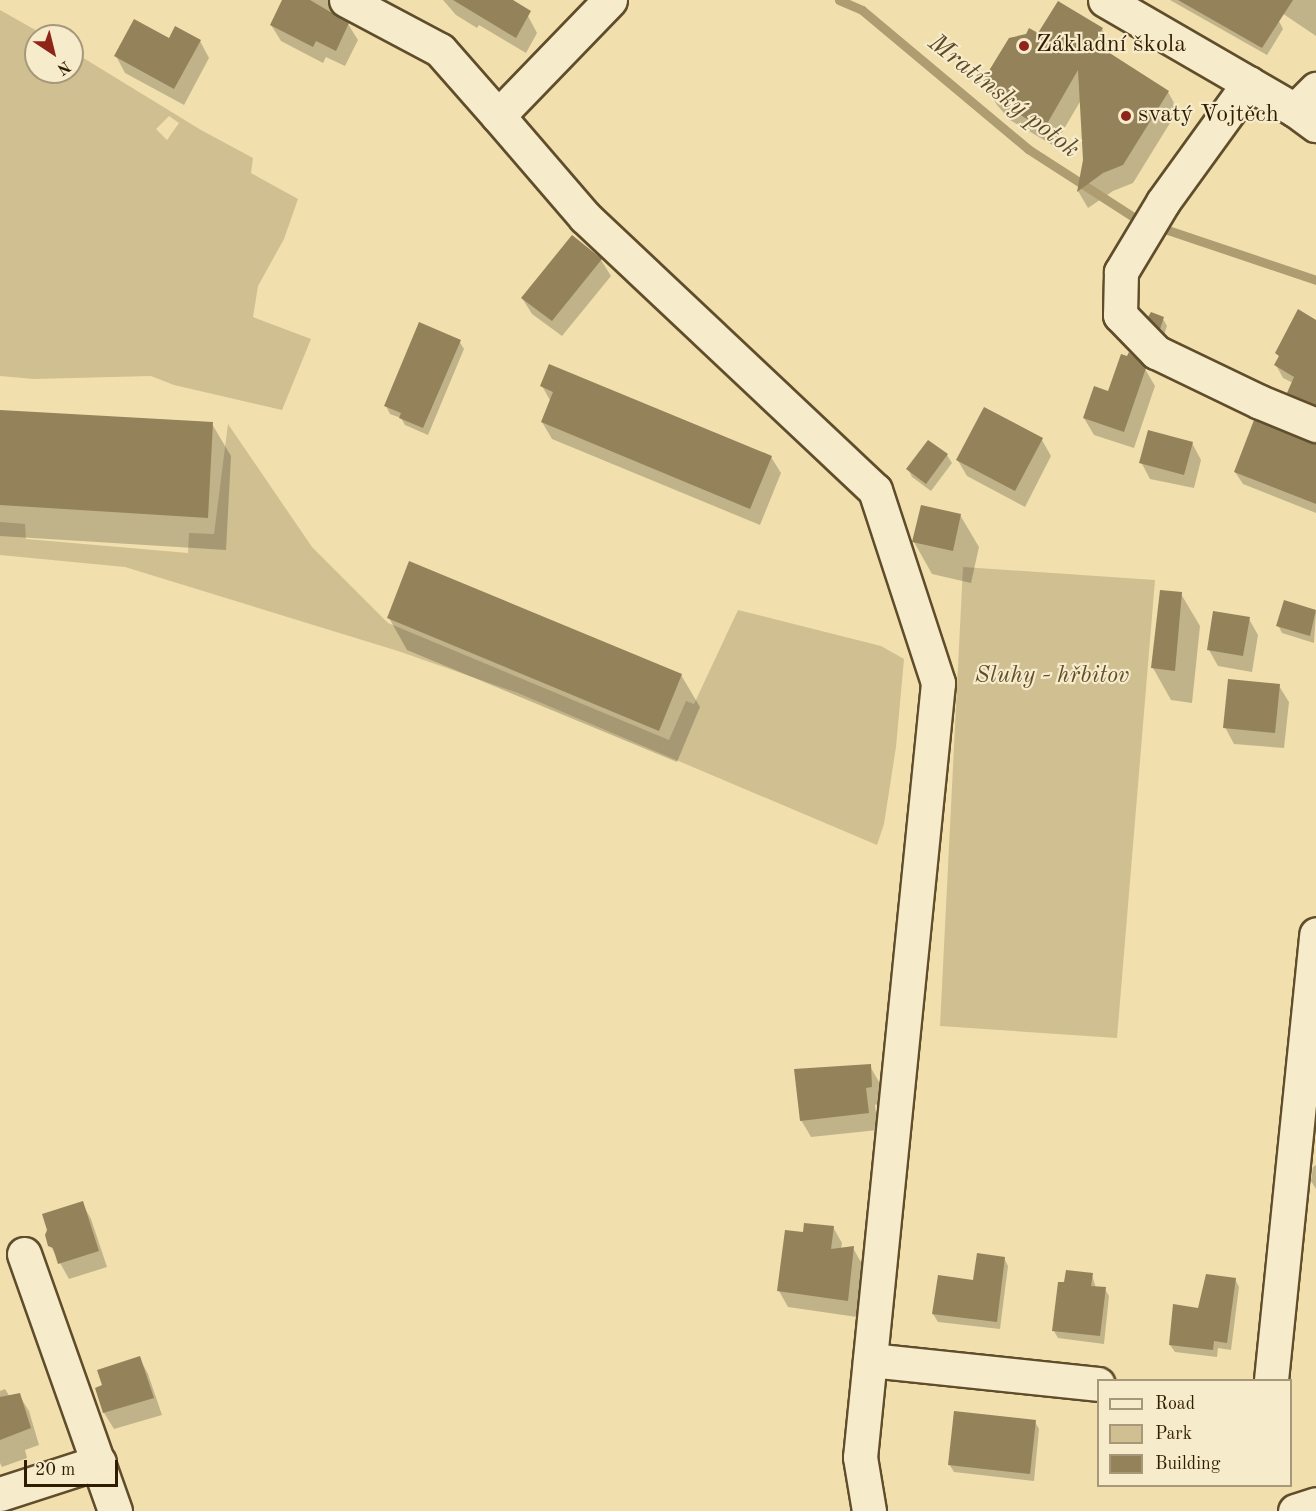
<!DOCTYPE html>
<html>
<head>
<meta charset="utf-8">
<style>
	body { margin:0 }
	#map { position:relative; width:1316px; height:1511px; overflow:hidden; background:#f1e0ad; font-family:"Old Standard TT",serif }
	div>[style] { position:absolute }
	.green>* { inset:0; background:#d0bf90 }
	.shadow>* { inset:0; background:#0003 }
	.stream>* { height:9px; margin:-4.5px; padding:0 4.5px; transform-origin:4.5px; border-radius:4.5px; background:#af9d72 }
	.building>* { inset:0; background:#94825a }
	.roads { filter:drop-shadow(2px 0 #604d2b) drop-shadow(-2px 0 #604d2b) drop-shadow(0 2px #604d2b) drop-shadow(0 -2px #604d2b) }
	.minor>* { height:33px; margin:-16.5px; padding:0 16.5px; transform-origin:16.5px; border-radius:16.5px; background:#f6ebca }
	.tertiary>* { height:33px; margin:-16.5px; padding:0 16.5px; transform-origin:16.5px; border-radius:16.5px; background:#f6ebca }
	.dots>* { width:16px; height:16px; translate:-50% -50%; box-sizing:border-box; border:3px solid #f6ebca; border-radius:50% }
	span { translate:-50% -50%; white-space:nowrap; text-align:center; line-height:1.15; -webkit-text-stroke:4.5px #f6ebca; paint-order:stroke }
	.poi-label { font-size:24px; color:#301c00 }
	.left { translate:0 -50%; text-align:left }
	.park-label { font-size:24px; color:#604d2b; font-style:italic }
	.water-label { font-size:26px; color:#5c4928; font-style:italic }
	.legend { position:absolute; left:1097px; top:1379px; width:195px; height:108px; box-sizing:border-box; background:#f6ebca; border:2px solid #a79879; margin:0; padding:8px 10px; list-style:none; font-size:18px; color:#301c00 }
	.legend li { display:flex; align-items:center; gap:12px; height:30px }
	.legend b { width:30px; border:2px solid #a79879 }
	.north { position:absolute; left:24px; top:24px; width:60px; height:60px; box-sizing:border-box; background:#f6ebca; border:2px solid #a79879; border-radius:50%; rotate:145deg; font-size:16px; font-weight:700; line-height:24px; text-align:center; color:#301c00 }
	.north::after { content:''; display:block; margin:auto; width:21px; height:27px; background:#8f2418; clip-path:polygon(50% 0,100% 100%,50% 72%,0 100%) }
	.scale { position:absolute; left:24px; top:1460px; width:94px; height:27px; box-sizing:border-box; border:3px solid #301c00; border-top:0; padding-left:8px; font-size:18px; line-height:21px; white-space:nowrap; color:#301c00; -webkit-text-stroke:4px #f6ebca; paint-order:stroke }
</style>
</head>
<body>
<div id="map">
	<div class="green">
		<i style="clip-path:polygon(evenodd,0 10px,46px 36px,36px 36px,36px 72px,72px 72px,72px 51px,201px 130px,253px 158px,251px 173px,298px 199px,284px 239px,258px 286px,253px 317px,311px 339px,282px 410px,174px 385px,151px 376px,34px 379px,0 376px,0 10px,169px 116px,179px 123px,167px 140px,156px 129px,169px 116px)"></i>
		<i style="clip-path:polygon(228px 424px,312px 547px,388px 623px,669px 740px,686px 701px,694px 704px,738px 610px,881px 646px,904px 659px,896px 747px,884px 824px,877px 845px,518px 693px,398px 651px,125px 567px,0 555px,0 522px,25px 524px,26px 539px,188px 553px,189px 533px,214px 534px)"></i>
		<i style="clip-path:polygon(963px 567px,1155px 580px,1117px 1038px,940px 1026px)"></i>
	</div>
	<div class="shadow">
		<i style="clip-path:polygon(283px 0,342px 0,334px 15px,348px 24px,358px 40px,345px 66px,326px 57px,323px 63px,281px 41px,271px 25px)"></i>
		<i style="clip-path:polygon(443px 0,501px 0,528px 16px,537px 33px,526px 53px,479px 25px,477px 28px,456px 15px)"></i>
		<i style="clip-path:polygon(1170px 0,1246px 0,1279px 21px,1283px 29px,1267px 55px)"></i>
		<i style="clip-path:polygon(1269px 0,1316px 0,1316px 36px,1273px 7px)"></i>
		<i style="clip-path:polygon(1102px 29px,1112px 47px,1108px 54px,1168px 92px,1178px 110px,1133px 183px,1113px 191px,1088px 208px,1078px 191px,1085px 160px,1081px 100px,1054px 146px,1010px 120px,997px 105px,986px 86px,1038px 35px)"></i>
		<i style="clip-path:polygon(169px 40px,200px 41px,209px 58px,184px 105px,125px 73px,116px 56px)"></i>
		<i style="clip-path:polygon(572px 237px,601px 260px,611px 276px,562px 336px,532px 314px,522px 298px)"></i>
		<i style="clip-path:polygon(1150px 317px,1163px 319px,1167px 326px,1164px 335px)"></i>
		<i style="clip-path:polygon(1316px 322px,1316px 415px,1296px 405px,1288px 393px,1293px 383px,1283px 378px,1276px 365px,1280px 358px,1277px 353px)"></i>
		<i style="clip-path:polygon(459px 341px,464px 349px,428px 435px,405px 425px,401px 418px,390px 414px,386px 406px)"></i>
		<i style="clip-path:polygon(1128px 358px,1145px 369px,1155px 386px,1134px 448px,1094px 435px,1084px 418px,1109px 393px)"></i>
		<i style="clip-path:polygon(542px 386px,771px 457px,781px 473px,760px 525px,552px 439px,542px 422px,551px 402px)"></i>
		<i style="clip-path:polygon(0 411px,212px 424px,231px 456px,226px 550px,0 536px)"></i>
		<i style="clip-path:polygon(1042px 440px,1051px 456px,1025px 507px,967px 476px,957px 459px)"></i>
		<i style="clip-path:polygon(928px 442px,947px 455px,952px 463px,931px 491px,912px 477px,908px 469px)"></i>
		<i style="clip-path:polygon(1192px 443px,1201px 460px,1194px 488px,1150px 479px,1141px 462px)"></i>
		<i style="clip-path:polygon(1316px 445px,1316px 513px,1243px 484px,1235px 472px)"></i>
		<i style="clip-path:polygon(960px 515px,979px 547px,971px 583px,932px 574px,914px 542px)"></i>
		<i style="clip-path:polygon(1181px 594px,1200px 626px,1192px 703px,1171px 700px,1153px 668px)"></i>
		<i style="clip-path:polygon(1285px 602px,1316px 612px,1314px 643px,1282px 633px,1278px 625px)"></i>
		<i style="clip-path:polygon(389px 618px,681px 675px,700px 707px,677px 762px,407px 650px)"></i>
		<i style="clip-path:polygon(1249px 619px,1258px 635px,1252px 672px,1218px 666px,1209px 650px)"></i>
		<i style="clip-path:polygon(1279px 686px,1289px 702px,1284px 748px,1234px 744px,1225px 727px)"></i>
		<i style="clip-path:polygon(870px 1066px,879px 1082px,881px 1103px,875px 1105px,878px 1130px,811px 1137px,801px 1120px)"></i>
		<i style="clip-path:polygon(1316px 1165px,1316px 1189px,1311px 1181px,1313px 1167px)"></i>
		<i style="clip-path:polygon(82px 1203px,91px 1219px,107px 1267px,69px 1279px,50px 1245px)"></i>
		<i style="clip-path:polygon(833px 1227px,842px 1243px,841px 1249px,853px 1248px,862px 1264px,857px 1317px,788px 1307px,779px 1291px,804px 1234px)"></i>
		<i style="clip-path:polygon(1004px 1258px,1008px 1266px,1000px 1329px,938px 1322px,933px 1314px)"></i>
		<i style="clip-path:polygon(1092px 1275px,1096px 1288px,1105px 1289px,1109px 1296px,1104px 1344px,1058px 1338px,1054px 1331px)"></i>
		<i style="clip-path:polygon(1235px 1279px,1239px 1287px,1231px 1350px,1218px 1348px,1217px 1357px,1175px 1352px,1170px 1345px,1199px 1310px)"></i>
		<i style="clip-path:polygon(139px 1357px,148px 1374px,162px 1415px,114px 1429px,104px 1413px,97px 1389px,104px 1386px)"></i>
		<i style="clip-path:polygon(5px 1389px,10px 1397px,19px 1395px,29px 1411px,39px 1445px,25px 1450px,27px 1458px,2px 1467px,0 1463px,0 1391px)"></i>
		<i style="clip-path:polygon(1035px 1422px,1039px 1429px,1034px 1481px,954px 1472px,949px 1464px)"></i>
	</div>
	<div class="stream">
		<i style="left:839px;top:0;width:25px;rotate:23deg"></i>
		<i style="left:862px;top:10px;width:217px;rotate:39.9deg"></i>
		<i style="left:1028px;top:149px;width:131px;rotate:32.8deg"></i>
		<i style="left:1138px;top:220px;width:188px;rotate:18.6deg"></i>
	</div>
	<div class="building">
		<i style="clip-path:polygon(282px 0,310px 0,349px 23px,336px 51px,316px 41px,313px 47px,270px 25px)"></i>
		<i style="clip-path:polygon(453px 0,513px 0,531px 11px,516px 38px)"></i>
		<i style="clip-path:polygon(1178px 0,1293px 0,1262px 48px)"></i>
		<i style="clip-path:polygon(1058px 1px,1103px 28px,1094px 43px,1169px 91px,1123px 165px,1103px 173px,1077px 192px,1083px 160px,1078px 70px,1044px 129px,998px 102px,989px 92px,979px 87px,1009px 38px,1026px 34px,1029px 28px,1038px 33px)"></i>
		<i style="clip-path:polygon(134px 19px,169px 38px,175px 26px,201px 40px,174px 89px,114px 56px)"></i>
		<i style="clip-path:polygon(572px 235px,602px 259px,552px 321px,521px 298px)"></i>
		<i style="clip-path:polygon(1298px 309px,1316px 320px,1316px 405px,1287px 393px,1294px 377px,1274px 365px,1279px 356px,1275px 353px)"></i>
		<i style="clip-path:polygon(1151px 312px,1164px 317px,1160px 329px,1148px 317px)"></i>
		<i style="clip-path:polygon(419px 322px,461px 340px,423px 428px,399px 418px,401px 413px,384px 406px)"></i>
		<i style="clip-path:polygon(1129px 352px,1146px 368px,1124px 432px,1083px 418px,1094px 386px,1108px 391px,1121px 354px,1127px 356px)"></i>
		<i style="clip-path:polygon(549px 364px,772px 456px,750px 509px,541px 422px,553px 392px,540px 386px)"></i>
		<i style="clip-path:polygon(984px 407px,1043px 438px,1015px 491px,956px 460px)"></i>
		<i style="clip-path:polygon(0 410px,213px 422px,208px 518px,0 505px)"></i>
		<i style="clip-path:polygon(1254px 420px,1316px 443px,1316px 504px,1234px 472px)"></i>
		<i style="clip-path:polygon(1148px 430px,1193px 442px,1184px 475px,1139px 463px)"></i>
		<i style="clip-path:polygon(928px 440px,948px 454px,926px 484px,906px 469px)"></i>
		<i style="clip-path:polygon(921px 505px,961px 514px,953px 551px,912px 542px)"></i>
		<i style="clip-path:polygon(409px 561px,682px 674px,659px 731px,387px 618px)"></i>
		<i style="clip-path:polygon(1160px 590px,1182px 592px,1175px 671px,1151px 668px)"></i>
		<i style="clip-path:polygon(1284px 600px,1316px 610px,1310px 636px,1276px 626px)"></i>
		<i style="clip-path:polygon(1213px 611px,1250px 617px,1243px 656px,1207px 650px)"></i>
		<i style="clip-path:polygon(1228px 679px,1280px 684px,1275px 733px,1223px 728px)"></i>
		<i style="clip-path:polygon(871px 1064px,872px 1087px,866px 1088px,869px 1113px,800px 1121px,794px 1069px)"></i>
		<i style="clip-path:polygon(83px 1201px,99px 1251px,58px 1264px,53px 1248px,48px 1246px,45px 1235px,47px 1230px,42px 1214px)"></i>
		<i style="clip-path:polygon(804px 1223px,834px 1226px,831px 1249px,854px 1246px,848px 1301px,777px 1291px,785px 1230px,803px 1232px)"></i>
		<i style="clip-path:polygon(977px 1253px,1005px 1257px,997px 1322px,932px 1314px,938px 1275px,973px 1280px)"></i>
		<i style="clip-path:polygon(1066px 1270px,1093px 1273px,1091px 1286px,1106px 1287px,1100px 1336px,1052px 1331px,1058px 1282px,1064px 1282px)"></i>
		<i style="clip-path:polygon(1206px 1274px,1236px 1278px,1227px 1343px,1214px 1341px,1213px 1350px,1169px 1345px,1173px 1304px,1198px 1308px)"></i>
		<i style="clip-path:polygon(140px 1356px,154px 1398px,103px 1413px,95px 1388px,102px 1385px,97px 1370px)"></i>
		<i style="clip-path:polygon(20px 1393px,31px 1428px,0 1440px,0 1397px)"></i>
		<i style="clip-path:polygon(954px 1411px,1036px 1420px,1030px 1474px,948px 1465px)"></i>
	</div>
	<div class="roads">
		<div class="minor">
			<i style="left:346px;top:0;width:106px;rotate:28deg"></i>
			<i style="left:440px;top:50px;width:88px;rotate:48.7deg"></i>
			<i style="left:610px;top:0;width:161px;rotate:134deg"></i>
			<i style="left:498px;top:116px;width:133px;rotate:49.3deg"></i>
			<i style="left:585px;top:217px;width:398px;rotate:43.3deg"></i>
			<i style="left:875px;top:490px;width:203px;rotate:71.9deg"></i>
			<i style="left:938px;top:683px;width:778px;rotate:95.75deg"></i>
			<i style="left:860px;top:1457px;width:55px;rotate:80.5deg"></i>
			<i style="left:1249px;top:83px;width:147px;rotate:125.9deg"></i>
			<i style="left:1163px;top:202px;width:82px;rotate:121deg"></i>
			<i style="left:1121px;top:272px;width:43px;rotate:91.3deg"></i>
			<i style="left:1120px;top:315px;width:52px;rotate:45.8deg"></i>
			<i style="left:1156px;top:352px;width:115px;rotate:25.7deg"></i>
			<i style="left:1260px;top:402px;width:61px;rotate:22.3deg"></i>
			<i style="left:1295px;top:110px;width:30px;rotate:-45deg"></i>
			<i style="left:24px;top:1254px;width:273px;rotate:70.5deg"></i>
			<i style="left:870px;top:1360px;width:229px;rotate:6deg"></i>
			<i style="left:1271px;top:1380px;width:448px;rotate:-84.2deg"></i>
			<i style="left:0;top:1494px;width:104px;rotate:-17.9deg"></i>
		</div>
		<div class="tertiary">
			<i style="left:1105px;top:0;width:220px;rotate:30.1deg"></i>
			<i style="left:1295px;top:110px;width:26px;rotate:36deg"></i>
			<i style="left:1295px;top:1511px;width:22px;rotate:-18deg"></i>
		</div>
	</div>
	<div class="dots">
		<i style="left:1024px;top:46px;background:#8f2418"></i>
		<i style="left:1126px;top:116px;background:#8f2418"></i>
	</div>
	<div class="poi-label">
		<span class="left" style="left:1036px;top:46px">Základní škola</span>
		<span class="left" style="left:1138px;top:116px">svatý Vojtěch</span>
	</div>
	<div class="park-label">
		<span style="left:1052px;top:677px">Sluhy - hřbitov</span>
	</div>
	<div class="water-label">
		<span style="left:1003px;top:97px;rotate:38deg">Mratínský potok</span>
	</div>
	<ul class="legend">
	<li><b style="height:8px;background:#f6ebca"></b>Road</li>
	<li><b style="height:16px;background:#d0bf90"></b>Park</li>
	<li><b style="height:16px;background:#94825a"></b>Building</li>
	</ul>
	<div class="north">N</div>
	<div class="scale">20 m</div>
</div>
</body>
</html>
